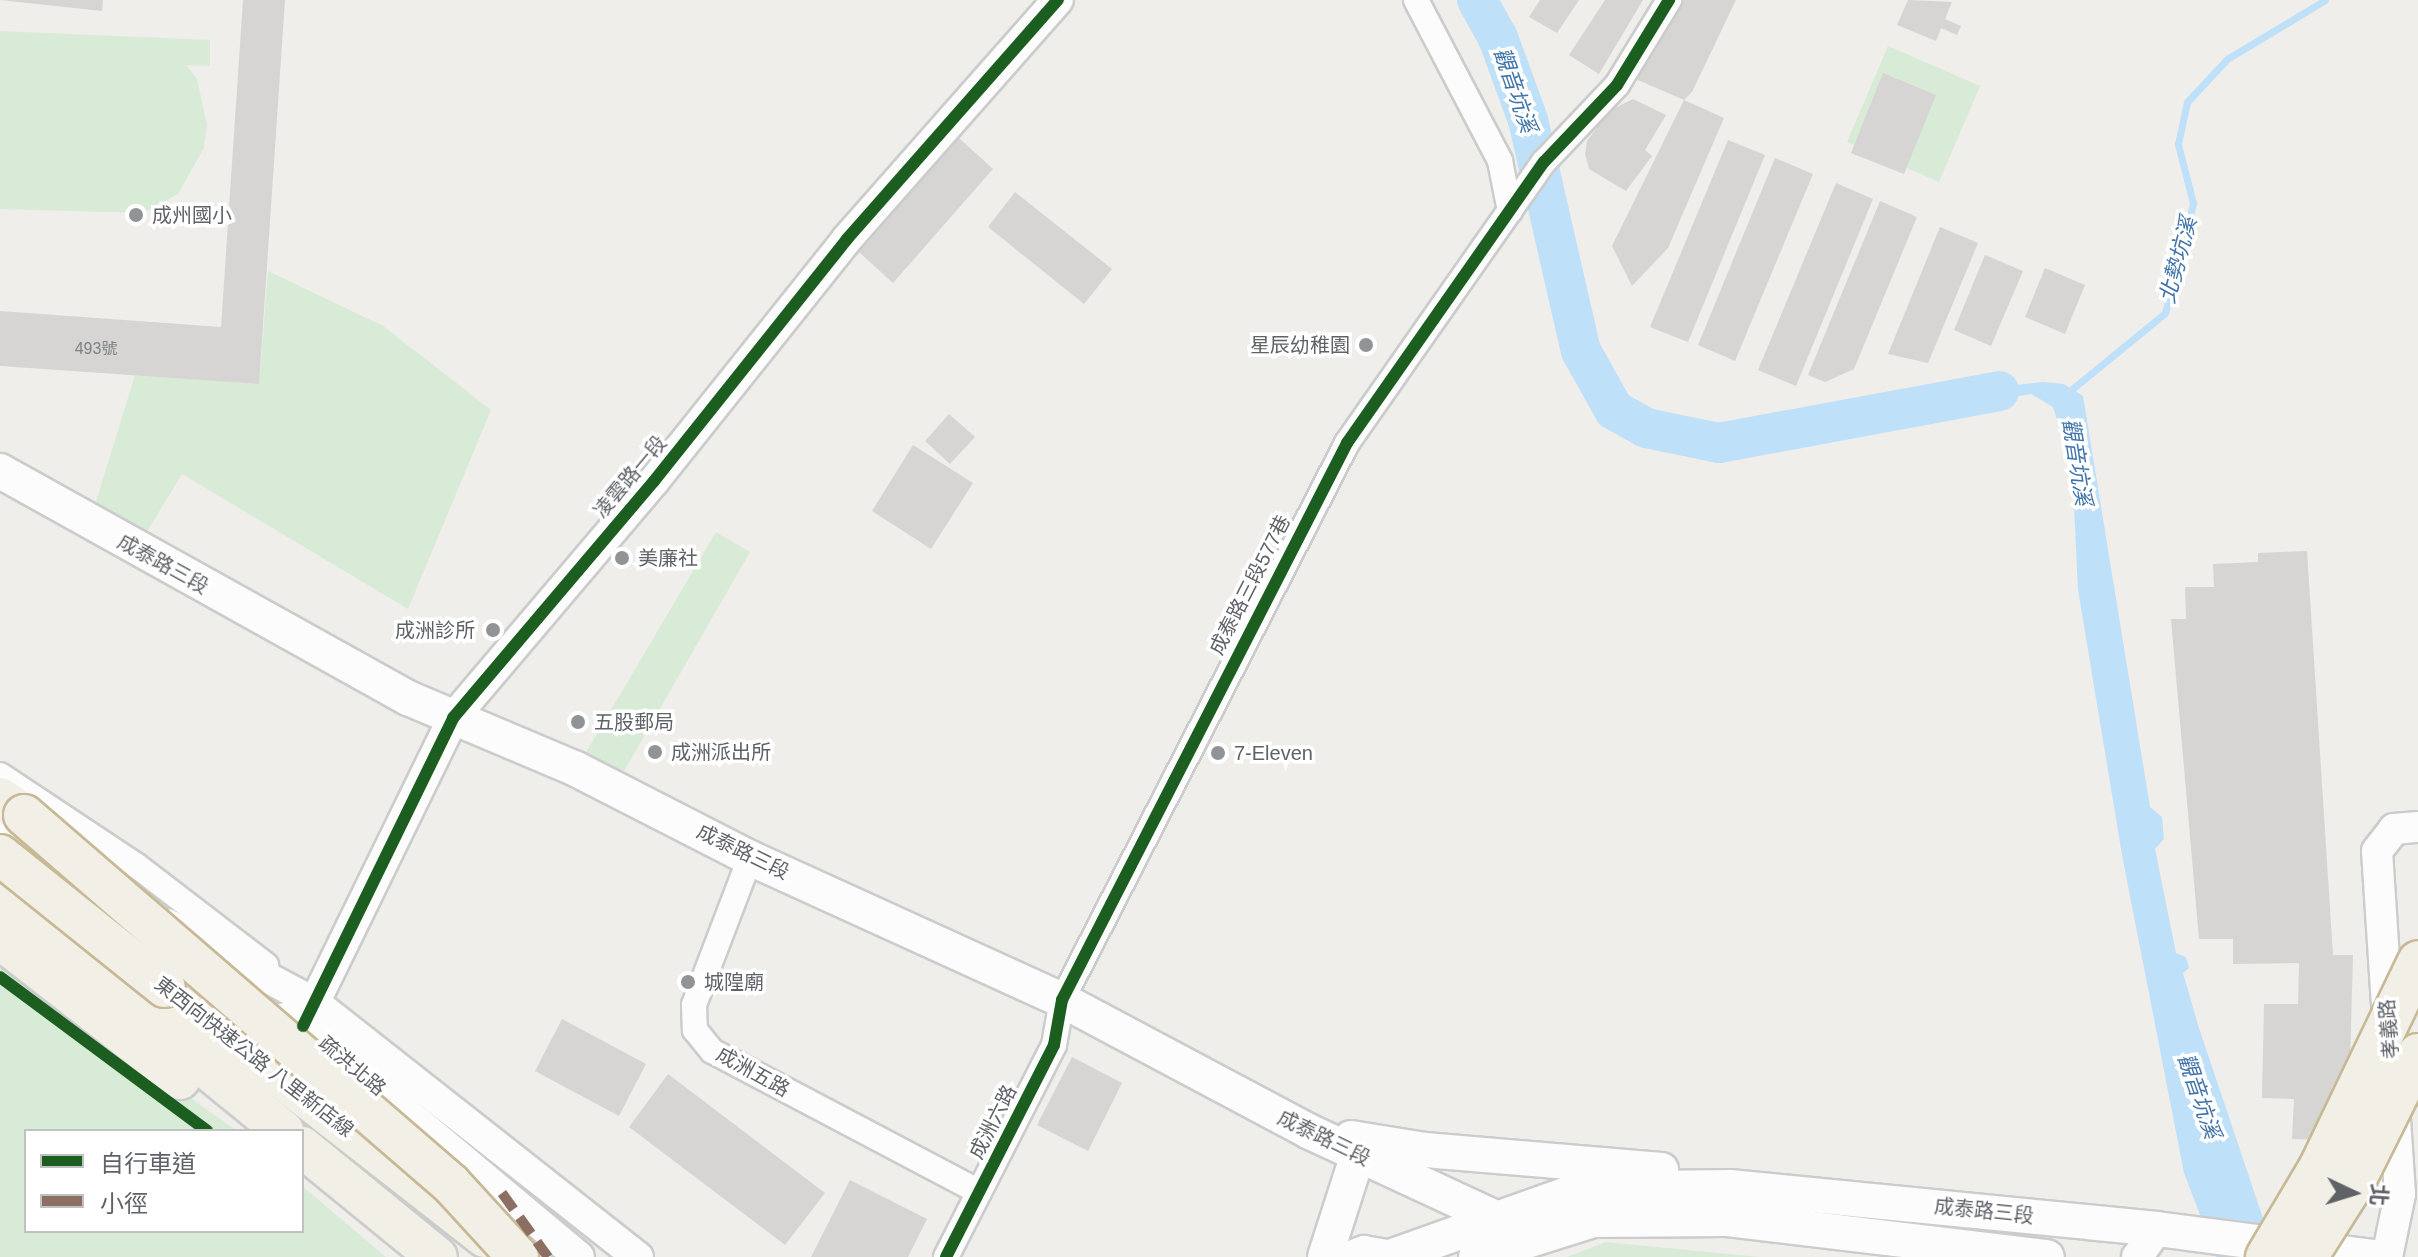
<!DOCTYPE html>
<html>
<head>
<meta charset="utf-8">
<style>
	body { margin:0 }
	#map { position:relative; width:2418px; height:1257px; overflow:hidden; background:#efeeea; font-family:Helvetica,"Noto Sans TC",sans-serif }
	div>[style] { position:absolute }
	.green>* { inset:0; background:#d8ebd6 }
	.water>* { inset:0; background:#bfe0f9 }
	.stream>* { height:7px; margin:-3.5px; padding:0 3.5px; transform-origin:3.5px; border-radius:3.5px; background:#bfe0f9 }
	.river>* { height:40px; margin:-20px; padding:0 20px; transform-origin:20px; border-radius:20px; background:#bfe0f9 }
	.building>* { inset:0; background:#d6d5d3 }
	.roads { filter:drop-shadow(2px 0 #cbcccc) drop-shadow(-2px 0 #cbcccc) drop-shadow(0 2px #cbcccc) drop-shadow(0 -2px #cbcccc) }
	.minor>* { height:24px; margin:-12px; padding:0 12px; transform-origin:12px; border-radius:12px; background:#fdfcfc }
	.tertiary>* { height:30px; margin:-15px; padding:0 15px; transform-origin:15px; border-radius:15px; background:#fdfcfc }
	.secondary>* { height:34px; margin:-17px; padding:0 17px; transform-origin:17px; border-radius:17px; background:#fdfcfc }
	.trunk>* { height:40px; margin:-20px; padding:0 20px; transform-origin:20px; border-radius:20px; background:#f2f0e6 }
	.bridges { filter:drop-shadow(2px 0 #c8b996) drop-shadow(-2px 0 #c8b996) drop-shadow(0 2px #c8b996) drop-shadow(0 -2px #c8b996) }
	.trunk-bridge>* { height:40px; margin:-20px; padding:0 20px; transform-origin:20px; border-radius:20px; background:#f2f0e6 }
	.quiet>* { height:10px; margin-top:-5px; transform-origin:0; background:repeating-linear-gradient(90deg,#8d6e63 0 20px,transparent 0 30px) }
	.cycleway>* { height:12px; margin:-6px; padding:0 6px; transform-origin:6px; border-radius:6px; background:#1b5e20 }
	.dots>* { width:22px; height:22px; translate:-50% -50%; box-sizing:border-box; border:4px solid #fff; border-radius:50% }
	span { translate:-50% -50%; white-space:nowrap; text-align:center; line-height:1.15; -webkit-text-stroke:7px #fff; paint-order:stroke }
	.number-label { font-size:16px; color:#7e8184 }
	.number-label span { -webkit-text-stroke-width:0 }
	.poi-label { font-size:20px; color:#5f6368 }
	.left { translate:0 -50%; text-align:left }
	.right { translate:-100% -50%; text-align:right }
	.street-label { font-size:20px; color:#5f6368 }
	.water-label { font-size:22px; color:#4174aa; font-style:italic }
	.legend { position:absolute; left:24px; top:1129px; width:280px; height:104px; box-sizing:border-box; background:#fff; border:2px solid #bfc1c3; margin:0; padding:10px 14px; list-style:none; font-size:24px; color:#5f6368 }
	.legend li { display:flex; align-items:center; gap:16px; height:40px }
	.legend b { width:40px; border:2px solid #bfc1c3 }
	.north { position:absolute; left:2314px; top:1153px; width:80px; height:80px; -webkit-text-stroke:6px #fff; paint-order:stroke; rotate:94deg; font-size:22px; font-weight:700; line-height:32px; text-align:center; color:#5f6368 }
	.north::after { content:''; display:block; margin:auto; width:28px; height:36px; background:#5f6368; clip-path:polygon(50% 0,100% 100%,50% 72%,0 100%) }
</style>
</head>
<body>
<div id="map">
	<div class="green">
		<i style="clip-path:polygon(0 31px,210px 40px,210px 66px,186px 65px,197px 79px,207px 125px,204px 148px,178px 194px,143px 213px,0 209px)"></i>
		<i style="clip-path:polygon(1888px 46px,1980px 86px,1939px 182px,1847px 142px)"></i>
		<i style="clip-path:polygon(268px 271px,383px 326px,491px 410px,408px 609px,182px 474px,145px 535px,91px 518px,135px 375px,259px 384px)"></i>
		<i style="clip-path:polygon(716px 532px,750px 552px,620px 778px,582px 759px)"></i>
		<i style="clip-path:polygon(0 963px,237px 1131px,26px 1131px,26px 1231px,302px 1231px,302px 1186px,386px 1257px,0 1257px)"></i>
		<i style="clip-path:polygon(1606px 1242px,1759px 1257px,1567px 1257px)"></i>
	</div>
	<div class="water">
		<i style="clip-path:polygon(2043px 382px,2064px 384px,2083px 396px,2150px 807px,2162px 817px,2164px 839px,2155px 849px,2176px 953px,2186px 957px,2189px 968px,2183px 973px,2199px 1028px,2276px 1257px,2216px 1257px,2184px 1173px,2122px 855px,2078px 590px,2072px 465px,2053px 407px,2031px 394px,1952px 407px,1942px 393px)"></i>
	</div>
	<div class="stream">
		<i style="left:2066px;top:394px;width:128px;rotate:-39.3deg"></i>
		<i style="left:2165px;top:313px;width:114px;rotate:-75.7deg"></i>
		<i style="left:2193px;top:203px;width:61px;rotate:-104.3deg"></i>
		<i style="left:2178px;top:144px;width:43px;rotate:-77.9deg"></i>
		<i style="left:2187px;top:102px;width:59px;rotate:-47.1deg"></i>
		<i style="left:2227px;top:59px;width:114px;rotate:-31deg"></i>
	</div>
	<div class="river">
		<i style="left:1477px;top:0;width:43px;rotate:61.1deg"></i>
		<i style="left:1498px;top:38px;width:87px;rotate:69.9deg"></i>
		<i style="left:1528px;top:120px;width:237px;rotate:77.1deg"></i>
		<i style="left:1581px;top:351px;width:68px;rotate:60.8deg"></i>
		<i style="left:1614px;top:410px;width:37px;rotate:29deg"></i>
		<i style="left:1646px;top:428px;width:75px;rotate:11.6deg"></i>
		<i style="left:1719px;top:443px;width:285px;rotate:-10.5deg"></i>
	</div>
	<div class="building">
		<i style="clip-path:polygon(0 0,103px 0,102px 11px)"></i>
		<i style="clip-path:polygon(243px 0,285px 0,259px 384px,0 366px,0 311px,221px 327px)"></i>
		<i style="clip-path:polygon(1540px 0,1579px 0,1557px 33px,1529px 17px)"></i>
		<i style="clip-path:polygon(1605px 0,1643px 0,1599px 74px,1569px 55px)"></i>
		<i style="clip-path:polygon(1668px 0,1736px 0,1692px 92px,1684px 100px,1624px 74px)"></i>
		<i style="clip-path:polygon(1908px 0,1952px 2px,1945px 19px,1961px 26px,1957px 35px,1941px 28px,1936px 41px,1897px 25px)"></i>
		<i style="clip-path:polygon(1883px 73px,1936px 95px,1904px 174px,1851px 153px)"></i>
		<i style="clip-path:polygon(1633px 99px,1666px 115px,1645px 150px,1652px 156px,1626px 191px,1589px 169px,1585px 154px,1587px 141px,1609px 111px)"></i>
		<i style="clip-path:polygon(1684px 100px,1724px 118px,1668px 248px,1632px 286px,1612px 246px)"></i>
		<i style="clip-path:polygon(959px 138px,993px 169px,893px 283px,859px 252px)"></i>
		<i style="clip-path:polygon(1728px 140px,1765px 155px,1688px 342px,1650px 327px)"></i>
		<i style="clip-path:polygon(1775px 158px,1813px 174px,1735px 361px,1698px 345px)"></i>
		<i style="clip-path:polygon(1836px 183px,1873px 199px,1796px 386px,1758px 370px)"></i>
		<i style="clip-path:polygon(1015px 192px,1112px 269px,1084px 304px,988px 227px)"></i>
		<i style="clip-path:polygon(1880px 201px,1917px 217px,1854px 369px,1825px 382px,1808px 375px)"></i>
		<i style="clip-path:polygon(1940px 227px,1978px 243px,1939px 337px,1928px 363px,1888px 354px)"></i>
		<i style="clip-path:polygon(1985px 255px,2023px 271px,1991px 346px,1954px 330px)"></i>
		<i style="clip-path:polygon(2045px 268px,2085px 285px,2065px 334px,2025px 317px)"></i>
		<i style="clip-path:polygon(949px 414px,975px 437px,950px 464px,925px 441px)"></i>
		<i style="clip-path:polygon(913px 445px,973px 483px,931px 549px,872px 511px)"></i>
		<i style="clip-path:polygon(2307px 551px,2333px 955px,2353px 955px,2349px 1100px,2326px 1100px,2324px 1140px,2292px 1139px,2294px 1099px,2262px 1098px,2264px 1004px,2298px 1004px,2299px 963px,2233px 964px,2233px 939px,2199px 939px,2171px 619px,2186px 619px,2185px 587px,2214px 587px,2213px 564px,2258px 562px,2258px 553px)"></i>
		<i style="clip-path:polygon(562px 1019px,646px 1064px,619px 1116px,535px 1071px)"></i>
		<i style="clip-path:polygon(1072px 1057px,1122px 1083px,1088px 1151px,1037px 1125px)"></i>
		<i style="clip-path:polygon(668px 1074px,825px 1193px,785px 1245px,629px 1127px)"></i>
		<i style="clip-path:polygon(850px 1180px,927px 1219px,908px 1257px,811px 1257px)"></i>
	</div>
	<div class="roads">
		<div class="minor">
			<i style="left:1416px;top:0;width:182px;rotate:62.4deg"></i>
			<i style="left:1500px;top:161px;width:51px;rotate:78.7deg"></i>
			<i style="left:0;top:775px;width:164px;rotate:33.6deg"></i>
			<i style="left:137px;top:866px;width:163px;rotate:37.5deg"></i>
			<i style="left:750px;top:858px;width:157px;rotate:110.9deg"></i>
			<i style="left:694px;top:1005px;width:25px;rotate:88deg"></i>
			<i style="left:695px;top:1030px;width:27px;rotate:51deg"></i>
			<i style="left:712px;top:1051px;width:302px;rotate:27.8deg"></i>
			<i style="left:946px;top:1257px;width:238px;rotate:-63deg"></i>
			<i style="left:1054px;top:1045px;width:46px;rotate:-79.9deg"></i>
			<i style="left:1062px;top:1000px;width:626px;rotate:-62.9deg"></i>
			<i style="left:1347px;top:443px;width:343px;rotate:-55deg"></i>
			<i style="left:1544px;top:162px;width:106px;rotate:-46.5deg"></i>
			<i style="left:1617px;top:85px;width:100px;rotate:-58.5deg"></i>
			<i style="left:1340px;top:1257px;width:26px;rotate:-21deg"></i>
			<i style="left:1364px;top:1248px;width:34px;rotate:10deg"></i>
		</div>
		<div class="tertiary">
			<i style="left:0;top:826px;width:90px;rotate:32.8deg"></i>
			<i style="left:167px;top:924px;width:168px;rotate:28.1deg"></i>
			<i style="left:315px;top:1003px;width:411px;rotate:38.2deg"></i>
			<i style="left:285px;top:1018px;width:52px;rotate:34deg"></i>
			<i style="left:328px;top:1047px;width:327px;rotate:39.9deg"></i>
			<i style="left:2388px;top:1021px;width:170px;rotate:-93.7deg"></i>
			<i style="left:2377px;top:851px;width:28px;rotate:-52deg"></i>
			<i style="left:2394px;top:829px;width:24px;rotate:-5deg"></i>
			<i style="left:303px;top:1026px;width:343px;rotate:-64deg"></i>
			<i style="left:453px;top:718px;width:311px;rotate:-49.7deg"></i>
			<i style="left:654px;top:481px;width:310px;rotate:-51.4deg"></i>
			<i style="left:847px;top:239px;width:319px;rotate:-48.6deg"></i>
			<i style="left:2137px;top:1257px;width:34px;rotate:-54deg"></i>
			<i style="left:2387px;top:1257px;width:64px;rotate:-78.3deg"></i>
			<i style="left:2400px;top:1194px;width:90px;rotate:-93.8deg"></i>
		</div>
		<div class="secondary">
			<i style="left:0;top:471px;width:467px;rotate:29.1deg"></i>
			<i style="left:408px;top:698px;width:182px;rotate:22.9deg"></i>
			<i style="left:576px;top:769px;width:195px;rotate:27.1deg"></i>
			<i style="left:750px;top:858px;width:343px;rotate:24.5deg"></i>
			<i style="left:1062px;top:1000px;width:279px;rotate:28deg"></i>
			<i style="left:1308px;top:1131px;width:206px;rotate:24.9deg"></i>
			<i style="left:1495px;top:1218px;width:37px;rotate:36deg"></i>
			<i style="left:1351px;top:1138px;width:75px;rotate:9.2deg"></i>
			<i style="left:1425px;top:1150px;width:237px;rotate:4.8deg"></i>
			<i style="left:1325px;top:1257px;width:108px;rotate:-72.2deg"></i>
			<i style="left:1390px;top:1257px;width:203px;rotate:-19.6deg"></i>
			<i style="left:1581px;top:1189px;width:149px;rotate:-0.8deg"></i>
			<i style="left:1730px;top:1187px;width:429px;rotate:5.6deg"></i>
			<i style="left:2157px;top:1229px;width:217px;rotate:7.4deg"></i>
			<i style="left:1476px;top:1257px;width:123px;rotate:-17.5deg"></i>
			<i style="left:1593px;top:1220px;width:135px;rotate:-0.4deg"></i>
			<i style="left:1728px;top:1219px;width:321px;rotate:6.8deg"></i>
		</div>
		<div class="trunk">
			<i style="left:0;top:798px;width:29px;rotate:35deg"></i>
			<i style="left:0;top:899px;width:366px;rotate:39.3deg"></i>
			<i style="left:0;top:939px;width:228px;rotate:37.9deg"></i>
			<i style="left:165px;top:987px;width:406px;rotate:38deg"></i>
			<i style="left:302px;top:1147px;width:174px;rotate:39.2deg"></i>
		</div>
	</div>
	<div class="bridges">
		<div class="trunk-bridge">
			<i style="left:24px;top:815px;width:564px;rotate:40.83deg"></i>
			<i style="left:451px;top:1184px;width:99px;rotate:47.5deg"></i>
			<i style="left:0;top:855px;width:211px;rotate:38.7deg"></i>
			<i style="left:2266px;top:1257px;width:106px;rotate:-59.3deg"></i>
			<i style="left:2320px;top:1166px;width:227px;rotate:-64.4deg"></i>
			<i style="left:2307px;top:1257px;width:88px;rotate:-57.6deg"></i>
			<i style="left:2354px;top:1183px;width:144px;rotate:-63.6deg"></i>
		</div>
	</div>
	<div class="quiet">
		<i style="left:502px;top:1193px;width:79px;rotate:54.3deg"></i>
	</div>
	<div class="cycleway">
		<i style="left:0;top:977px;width:258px;rotate:36.6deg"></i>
		<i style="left:303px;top:1026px;width:343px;rotate:-64deg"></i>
		<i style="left:453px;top:718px;width:311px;rotate:-49.7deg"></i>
		<i style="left:654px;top:481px;width:310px;rotate:-51.4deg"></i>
		<i style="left:847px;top:239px;width:319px;rotate:-48.6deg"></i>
		<i style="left:946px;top:1257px;width:238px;rotate:-63deg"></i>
		<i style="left:1054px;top:1045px;width:46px;rotate:-79.9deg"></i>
		<i style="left:1062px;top:1000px;width:626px;rotate:-62.9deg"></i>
		<i style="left:1347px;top:443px;width:343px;rotate:-55deg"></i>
		<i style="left:1544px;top:162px;width:106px;rotate:-46.5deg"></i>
		<i style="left:1617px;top:85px;width:100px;rotate:-58.5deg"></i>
	</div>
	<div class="dots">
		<i style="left:136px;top:215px;background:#919496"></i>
		<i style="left:1366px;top:345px;background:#919496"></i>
		<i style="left:622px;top:558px;background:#919496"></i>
		<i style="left:493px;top:630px;background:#919496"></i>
		<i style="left:578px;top:722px;background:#919496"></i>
		<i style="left:655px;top:752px;background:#919496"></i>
		<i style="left:1218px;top:753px;background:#919496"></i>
		<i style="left:688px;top:982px;background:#919496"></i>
	</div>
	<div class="number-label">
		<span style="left:96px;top:349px">493號</span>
	</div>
	<div class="poi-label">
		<span class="left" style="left:152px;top:215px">成州國小</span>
		<span class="right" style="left:1350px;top:345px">星辰幼稚園</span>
		<span class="left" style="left:638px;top:558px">美廉社</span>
		<span class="right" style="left:475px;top:630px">成洲診所</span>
		<span class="left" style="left:594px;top:722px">五股郵局</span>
		<span class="left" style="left:671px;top:752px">成洲派出所</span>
		<span class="left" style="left:1234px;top:753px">7-Eleven</span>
		<span class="left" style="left:704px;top:982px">城隍廟</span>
	</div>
	<div class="street-label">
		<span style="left:630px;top:477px;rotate:-50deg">凌雲路一段</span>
		<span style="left:163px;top:564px;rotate:29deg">成泰路三段</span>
		<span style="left:1250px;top:585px;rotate:-63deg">成泰路三段577巷</span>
		<span style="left:743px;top:852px;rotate:26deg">成泰路三段</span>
		<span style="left:2389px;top:1029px;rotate:-94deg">孝義路</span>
		<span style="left:254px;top:1057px;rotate:38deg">東西向快速公路 八里新店線</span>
		<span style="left:352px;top:1066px;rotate:40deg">疏洪北路</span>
		<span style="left:753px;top:1072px;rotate:29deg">成洲五路</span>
		<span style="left:993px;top:1122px;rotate:-63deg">成洲六路</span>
		<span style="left:1324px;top:1138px;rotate:26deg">成泰路三段</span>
		<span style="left:1984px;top:1211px;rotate:6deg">成泰路三段</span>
	</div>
	<div class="water-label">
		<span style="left:1515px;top:90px;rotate:71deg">觀音坑溪</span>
		<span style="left:2178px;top:260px;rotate:-75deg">北勢坑溪</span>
		<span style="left:2077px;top:462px;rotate:81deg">觀音坑溪</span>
		<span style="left:2199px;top:1096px;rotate:71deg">觀音坑溪</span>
	</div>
	<ul class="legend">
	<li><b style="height:10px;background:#1b5e20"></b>自行車道</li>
	<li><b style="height:10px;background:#8d6e63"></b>小徑</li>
	</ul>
	<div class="north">北</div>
</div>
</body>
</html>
